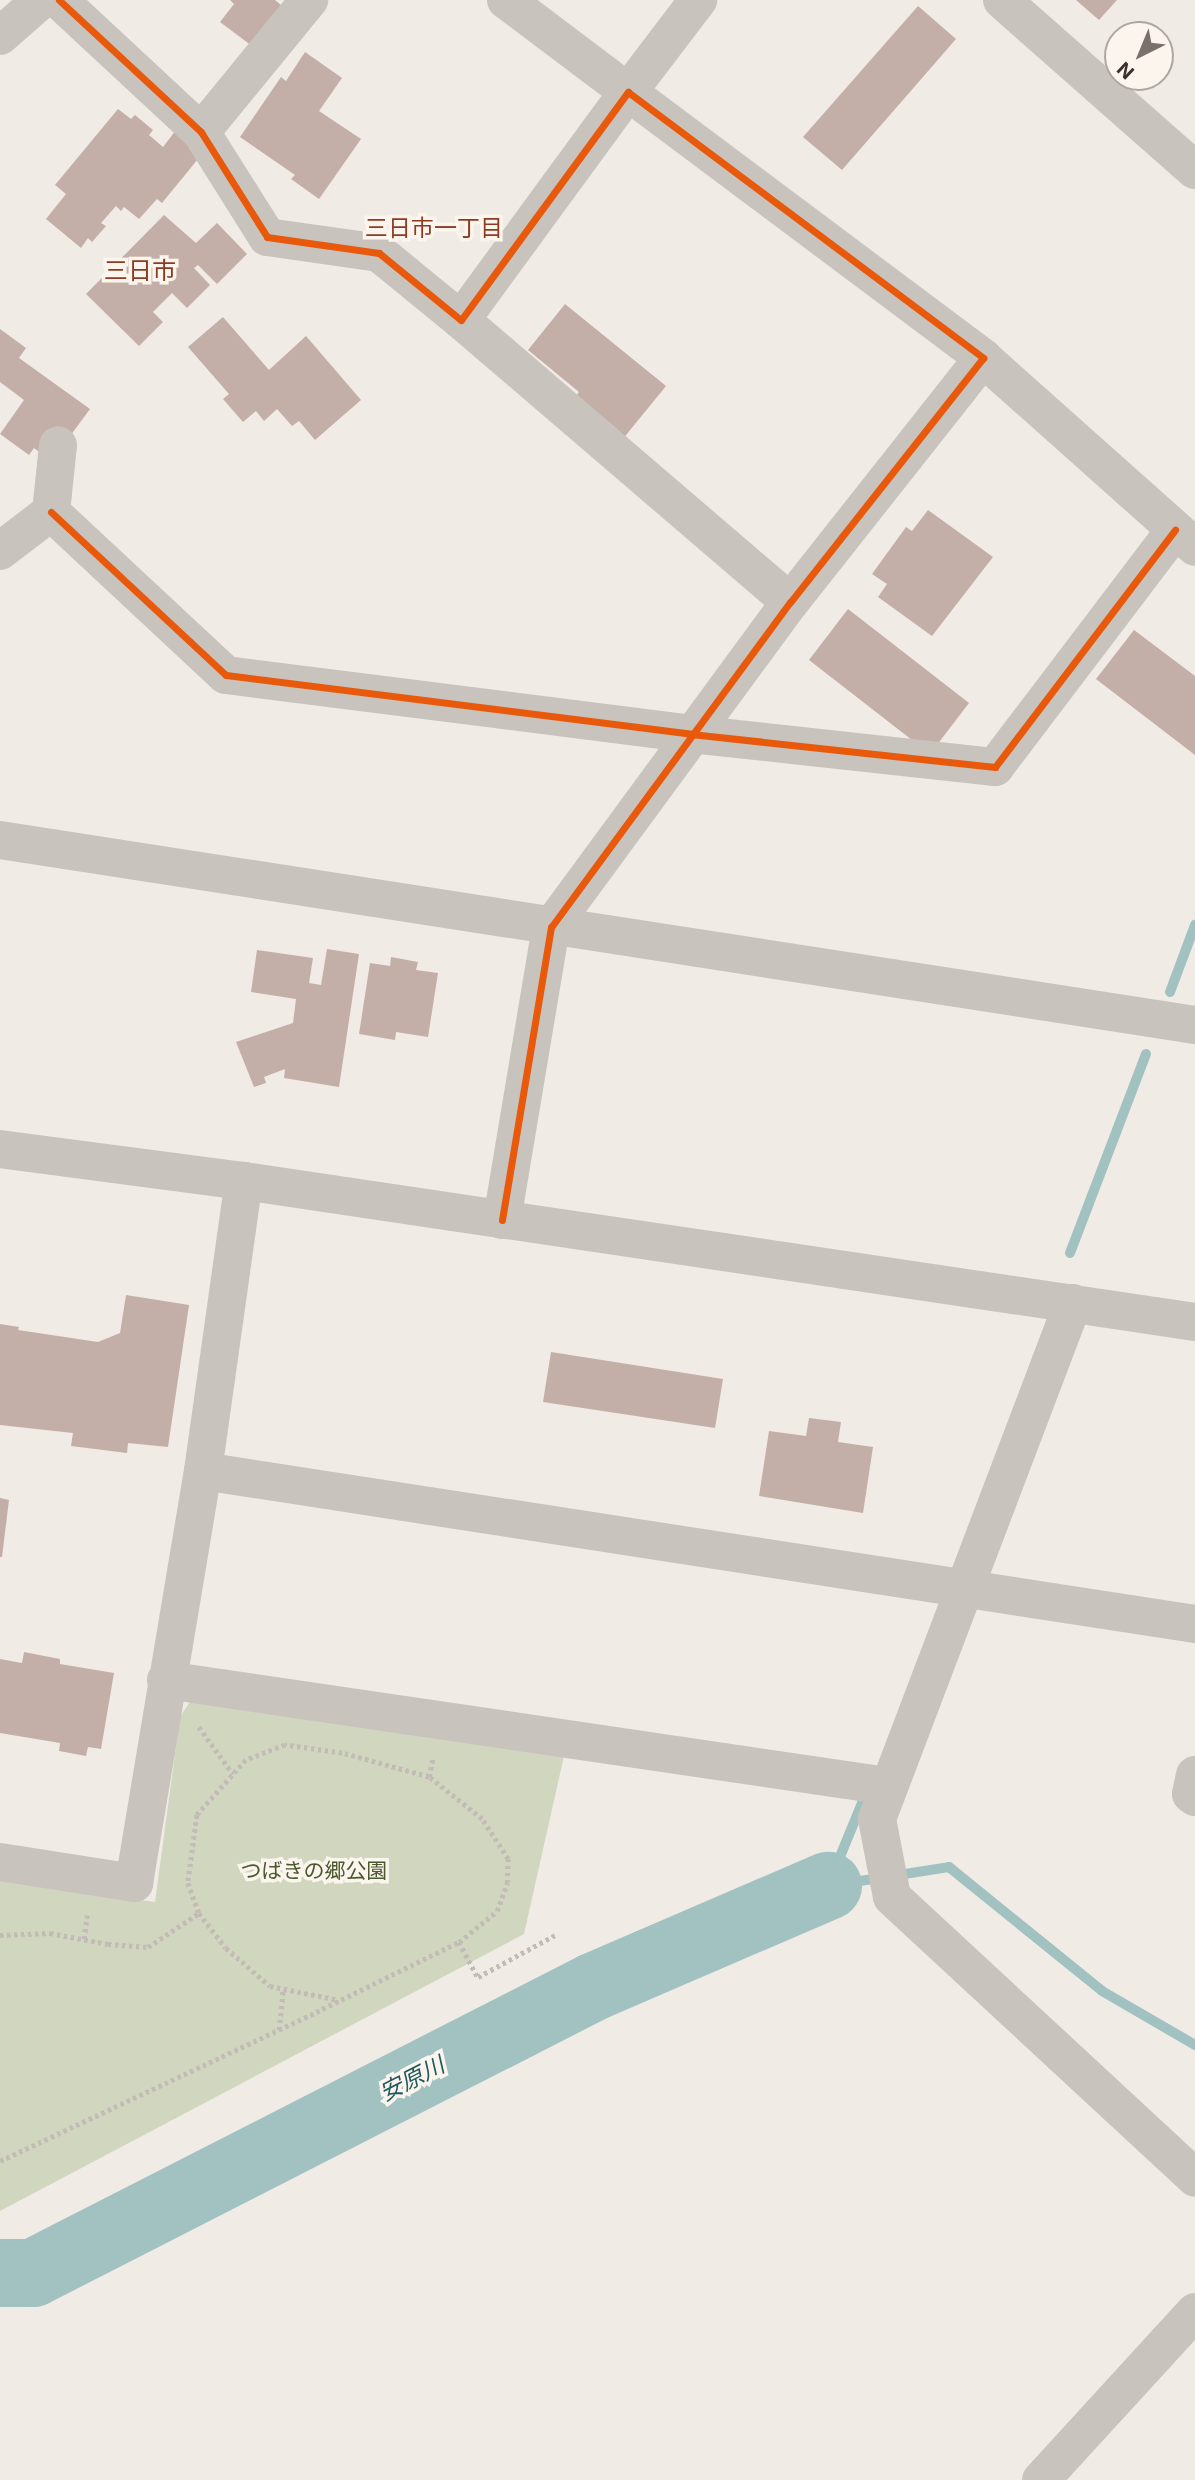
<!DOCTYPE html>
<html>
<head>
<meta charset="utf-8">
<style>
	body { margin:0 }
	#map { position:relative; width:1195px; height:2480px; overflow:hidden; background:#f0ebe5; font-family:Inter,"Noto Sans JP",sans-serif }
	div>[style] { position:absolute }
	.green>* { inset:0; background:#d1d6bf }
	.stream>* { height:10px; margin:-5px; padding:0 5px; transform-origin:5px; border-radius:5px; background:#a1c2c1 }
	.river>* { height:68px; margin:-34px; padding:0 34px; transform-origin:34px; border-radius:34px; background:#a1c2c1 }
	.building>* { inset:0; background:#c3afa7 }
	.path>* { height:4.5px; margin-top:-2.25px; transform-origin:0; background:repeating-linear-gradient(90deg,#c2bbb6 0 3.5px,transparent 0 7px) }
	.minor>* { height:38px; margin:-19px; padding:0 19px; transform-origin:19px; border-radius:19px; background:#c9c3be }
	.tertiary>* { height:38px; margin:-19px; padding:0 19px; transform-origin:19px; border-radius:19px; background:#c9c3be }
	.cycleway>* { height:7px; margin:-3.5px; padding:0 3.5px; transform-origin:3.5px; border-radius:3.5px; background:#e8590c }
	span { translate:-50% -50%; white-space:nowrap; text-align:center; line-height:1.15; -webkit-text-stroke:7px #fbf5ee; paint-order:stroke }
	.park-label { font-size:21px; color:#4a5a2e }
	.neighbourhood-label { font-size:23px; color:#8c3b22 }
	.water-label { font-size:23px; color:#1f5a5e; font-style:italic }
	.quarter-label { font-size:24px; color:#8c3b22 }
	.north { position:absolute; left:1104px; top:21px; width:70px; height:70px; box-sizing:border-box; background:#fbf5ee; border:2px solid #aea6a0; border-radius:50%; rotate:223deg; font-size:19px; font-weight:700; line-height:28px; text-align:center; color:#3b302b }
	.north::after { content:''; display:block; margin:auto; width:24px; height:32px; background:#7a716c; clip-path:polygon(50% 0,100% 100%,50% 72%,0 100%) }
</style>
</head>
<body>
<div id="map">
	<div class="green">
		<i style="clip-path:polygon(193px 1697px,564px 1756px,524px 1934px,0 2211px,0 1880px,155px 1902px,180px 1717px)"></i>
	</div>
	<div class="stream">
		<i style="left:1170px;top:992px;width:72px;rotate:-69.5deg"></i>
		<i style="left:1070px;top:1253px;width:213px;rotate:-69.1deg"></i>
		<i style="left:828px;top:1886px;width:103px;rotate:-67.7deg"></i>
		<i style="left:828px;top:1886px;width:122px;rotate:-8.9deg"></i>
		<i style="left:949px;top:1867px;width:197px;rotate:39deg"></i>
		<i style="left:1102px;top:1991px;width:108px;rotate:30.1deg"></i>
	</div>
	<div class="river">
		<i style="left:0;top:2273px;width:33px"></i>
		<i style="left:33px;top:2273px;width:629px;rotate:-27.05deg"></i>
		<i style="left:593px;top:1987px;width:256px;rotate:-23.3deg"></i>
	</div>
	<div class="building">
		<i style="clip-path:polygon(230px 0,275px 0,287px 10px,256px 49px,220px 22px,234px 4px)"></i>
		<i style="clip-path:polygon(1076px 0,1117px 0,1099px 20px)"></i>
		<i style="clip-path:polygon(918px 6px,956px 39px,842px 170px,803px 137px)"></i>
		<i style="clip-path:polygon(305px 52px,342px 78px,319px 111px,361px 139px,319px 199px,291px 179px,295px 175px,240px 137px,281px 77px,286px 81px)"></i>
		<i style="clip-path:polygon(118px 109px,131px 119px,135px 115px,153px 130px,149px 135px,163px 147px,176px 130px,203px 153px,162px 203px,157px 199px,139px 219px,124px 207px,121px 211px,116px 206px,101px 223px,106px 226px,92px 242px,88px 238px,81px 248px,46px 219px,66px 194px,55px 185px)"></i>
		<i style="clip-path:polygon(164px 215px,196px 243px,217px 223px,247px 254px,217px 284px,198px 265px,194px 268px,210px 285px,187px 308px,172px 293px,153px 312px,163px 322px,139px 346px,86px 294px)"></i>
		<i style="clip-path:polygon(565px 304px,666px 386px,622px 440px,573px 400px,579px 392px,528px 350px)"></i>
		<i style="clip-path:polygon(223px 317px,269px 370px,306px 336px,361px 400px,315px 440px,299px 421px,292px 426px,277px 409px,264px 421px,256px 411px,243px 422px,223px 399px,229px 394px,188px 347px)"></i>
		<i style="clip-path:polygon(0 329px,26px 348px,19px 358px,90px 409px,59px 451px,46px 457px,34px 448px,29px 455px,0 434px,24px 400px,0 382px)"></i>
		<i style="clip-path:polygon(928px 510px,993px 557px,932px 636px,878px 597px,887px 584px,872px 574px,906px 527px,912px 531px)"></i>
		<i style="clip-path:polygon(848px 609px,969px 703px,930px 754px,809px 660px)"></i>
		<i style="clip-path:polygon(1134px 630px,1195px 676px,1195px 755px,1096px 679px)"></i>
		<i style="clip-path:polygon(327px 949px,359px 954px,339px 1087px,284px 1078px,285px 1069px,264px 1077px,266px 1083px,254px 1087px,236px 1042px,293px 1023px,296px 999px,251px 992px,257px 950px,313px 958px,309px 983px,321px 985px)"></i>
		<i style="clip-path:polygon(391px 957px,418px 962px,416px 970px,438px 973px,428px 1037px,396px 1032px,395px 1040px,359px 1034px,370px 963px,390px 966px)"></i>
		<i style="clip-path:polygon(126px 1295px,189px 1305px,168px 1447px,128px 1443px,127px 1453px,71px 1446px,73px 1433px,0 1425px,0 1324px,19px 1327px,18px 1330px,98px 1342px,120px 1333px)"></i>
		<i style="clip-path:polygon(551px 1352px,723px 1379px,715px 1428px,543px 1402px)"></i>
		<i style="clip-path:polygon(809px 1418px,841px 1422px,838px 1442px,873px 1447px,863px 1513px,759px 1496px,769px 1431px,806px 1436px)"></i>
		<i style="clip-path:polygon(0 1498px,9px 1500px,2px 1557px,0 1557px)"></i>
		<i style="clip-path:polygon(24px 1652px,60px 1659px,60px 1664px,114px 1673px,101px 1749px,88px 1747px,86px 1756px,59px 1751px,60px 1743px,0 1733px,0 1659px,22px 1663px)"></i>
	</div>
	<div class="path">
		<i style="left:199px;top:1727px;width:58px;rotate:54.1deg"></i>
		<i style="left:429px;top:1777px;width:20px;rotate:-79deg"></i>
		<i style="left:0;top:1935px;width:50px;rotate:-2.3deg"></i>
		<i style="left:50px;top:1933px;width:59px;rotate:10.7deg"></i>
		<i style="left:108px;top:1944px;width:40px;rotate:4.3deg"></i>
		<i style="left:148px;top:1947px;width:61px;rotate:-33.7deg"></i>
		<i style="left:84px;top:1939px;width:24px;rotate:-83deg"></i>
		<i style="left:459px;top:1942px;width:40px;rotate:62deg"></i>
		<i style="left:478px;top:1977px;width:88px;rotate:-28.6deg"></i>
		<i style="left:279px;top:2030px;width:41px;rotate:-84.4deg"></i>
		<i style="left:0;top:2161px;width:349px;rotate:-25.2deg"></i>
		<i style="left:316px;top:2012px;width:159px;rotate:-26.1deg"></i>
		<i style="left:459px;top:1942px;width:49px;rotate:-39.2deg"></i>
		<i style="left:497px;top:1911px;width:30px;rotate:-70deg"></i>
		<i style="left:507px;top:1883px;width:24px;rotate:-88deg"></i>
		<i style="left:508px;top:1859px;width:48px;rotate:-123deg"></i>
		<i style="left:482px;top:1819px;width:68px;rotate:-141.6deg"></i>
		<i style="left:429px;top:1777px;width:90px;rotate:-164.6deg"></i>
		<i style="left:342px;top:1753px;width:58px;rotate:-172deg"></i>
		<i style="left:285px;top:1745px;width:42px;rotate:159deg"></i>
		<i style="left:246px;top:1760px;width:74px;rotate:131.7deg"></i>
		<i style="left:197px;top:1815px;width:69px;rotate:97.5deg"></i>
		<i style="left:188px;top:1883px;width:32px;rotate:70deg"></i>
		<i style="left:199px;top:1913px;width:44px;rotate:52.4deg"></i>
		<i style="left:226px;top:1948px;width:58px;rotate:40.8deg"></i>
		<i style="left:270px;top:1986px;width:70px;rotate:11.5deg"></i>
	</div>
	<div class="minor">
		<i style="left:59px;top:0;width:194px;rotate:42.9deg"></i>
		<i style="left:201px;top:132px;width:124px;rotate:57.8deg"></i>
		<i style="left:267px;top:237px;width:113px;rotate:8.1deg"></i>
		<i style="left:379px;top:253px;width:106px;rotate:39.3deg"></i>
		<i style="left:461px;top:320px;width:283px;rotate:-53.8deg"></i>
		<i style="left:628px;top:92px;width:444px;rotate:36.8deg"></i>
		<i style="left:983px;top:358px;width:311px;rotate:128.3deg"></i>
		<i style="left:790px;top:602px;width:403px;rotate:126.3deg"></i>
		<i style="left:551px;top:927px;width:297px;rotate:99.5deg"></i>
		<i style="left:506px;top:0;width:153px;rotate:37deg"></i>
		<i style="left:628px;top:92px;width:116px;rotate:-52.7deg"></i>
		<i style="left:0;top:36px;width:55px;rotate:-41.3deg"></i>
		<i style="left:201px;top:132px;width:171px;rotate:-50.7deg"></i>
		<i style="left:461px;top:320px;width:433px;rotate:40.6deg"></i>
		<i style="left:983px;top:358px;width:284px;rotate:41.7deg"></i>
		<i style="left:51px;top:512px;width:239px;rotate:43deg"></i>
		<i style="left:226px;top:675px;width:469px;rotate:7.2deg"></i>
		<i style="left:691px;top:734px;width:306px;rotate:6.2deg"></i>
		<i style="left:995px;top:767px;width:298px;rotate:-52.8deg"></i>
		<i style="left:0;top:551px;width:64px;rotate:-37.4deg"></i>
		<i style="left:51px;top:512px;width:67px;rotate:-84deg"></i>
		<i style="left:0;top:840px;width:1209px;rotate:8.8deg"></i>
		<i style="left:1073px;top:1303px;width:552px;rotate:110.8deg"></i>
		<i style="left:877px;top:1819px;width:79px;rotate:79.1deg"></i>
		<i style="left:892px;top:1897px;width:413px;rotate:42.8deg"></i>
		<i style="left:203px;top:1471px;width:1004px;rotate:8.77deg"></i>
		<i style="left:166px;top:1680px;width:729px;rotate:8.36deg"></i>
		<i style="left:1195px;top:1775px;width:19px;rotate:102deg"></i>
		<i style="left:1191px;top:1794px;width:5px;rotate:37deg"></i>
		<i style="left:0;top:1862px;width:136px;rotate:8.9deg"></i>
		<i style="left:134px;top:1883px;width:418px;rotate:-80.5deg"></i>
		<i style="left:203px;top:1471px;width:293px;rotate:-82deg"></i>
		<i style="left:1041px;top:2480px;width:228px;rotate:-47.5deg"></i>
	</div>
	<div class="tertiary">
		<i style="left:1002px;top:0;width:257px;rotate:41.4deg"></i>
		<i style="left:0;top:1149px;width:246px;rotate:7.5deg"></i>
		<i style="left:244px;top:1181px;width:961px;rotate:8.43deg"></i>
	</div>
	<div class="cycleway">
		<i style="left:59px;top:0;width:194px;rotate:42.9deg"></i>
		<i style="left:201px;top:132px;width:124px;rotate:57.8deg"></i>
		<i style="left:267px;top:237px;width:113px;rotate:8.1deg"></i>
		<i style="left:379px;top:253px;width:106px;rotate:39.3deg"></i>
		<i style="left:461px;top:320px;width:283px;rotate:-53.8deg"></i>
		<i style="left:628px;top:92px;width:444px;rotate:36.8deg"></i>
		<i style="left:983px;top:358px;width:311px;rotate:128.3deg"></i>
		<i style="left:790px;top:602px;width:403px;rotate:126.3deg"></i>
		<i style="left:551px;top:927px;width:297px;rotate:99.5deg"></i>
		<i style="left:51px;top:512px;width:239px;rotate:43deg"></i>
		<i style="left:226px;top:675px;width:469px;rotate:7.2deg"></i>
		<i style="left:691px;top:734px;width:306px;rotate:6.2deg"></i>
		<i style="left:995px;top:767px;width:298px;rotate:-52.8deg"></i>
	</div>
	<div class="park-label">
		<span style="left:314px;top:1871px">つばきの郷公園</span>
	</div>
	<div class="neighbourhood-label">
		<span style="left:434px;top:228px">三日市一丁目</span>
	</div>
	<div class="water-label">
		<span style="left:412px;top:2079px;rotate:-27deg">安原川</span>
	</div>
	<div class="quarter-label">
		<span style="left:140px;top:271px">三日市</span>
	</div>
	<div class="north">N</div>
</div>
</body>
</html>
